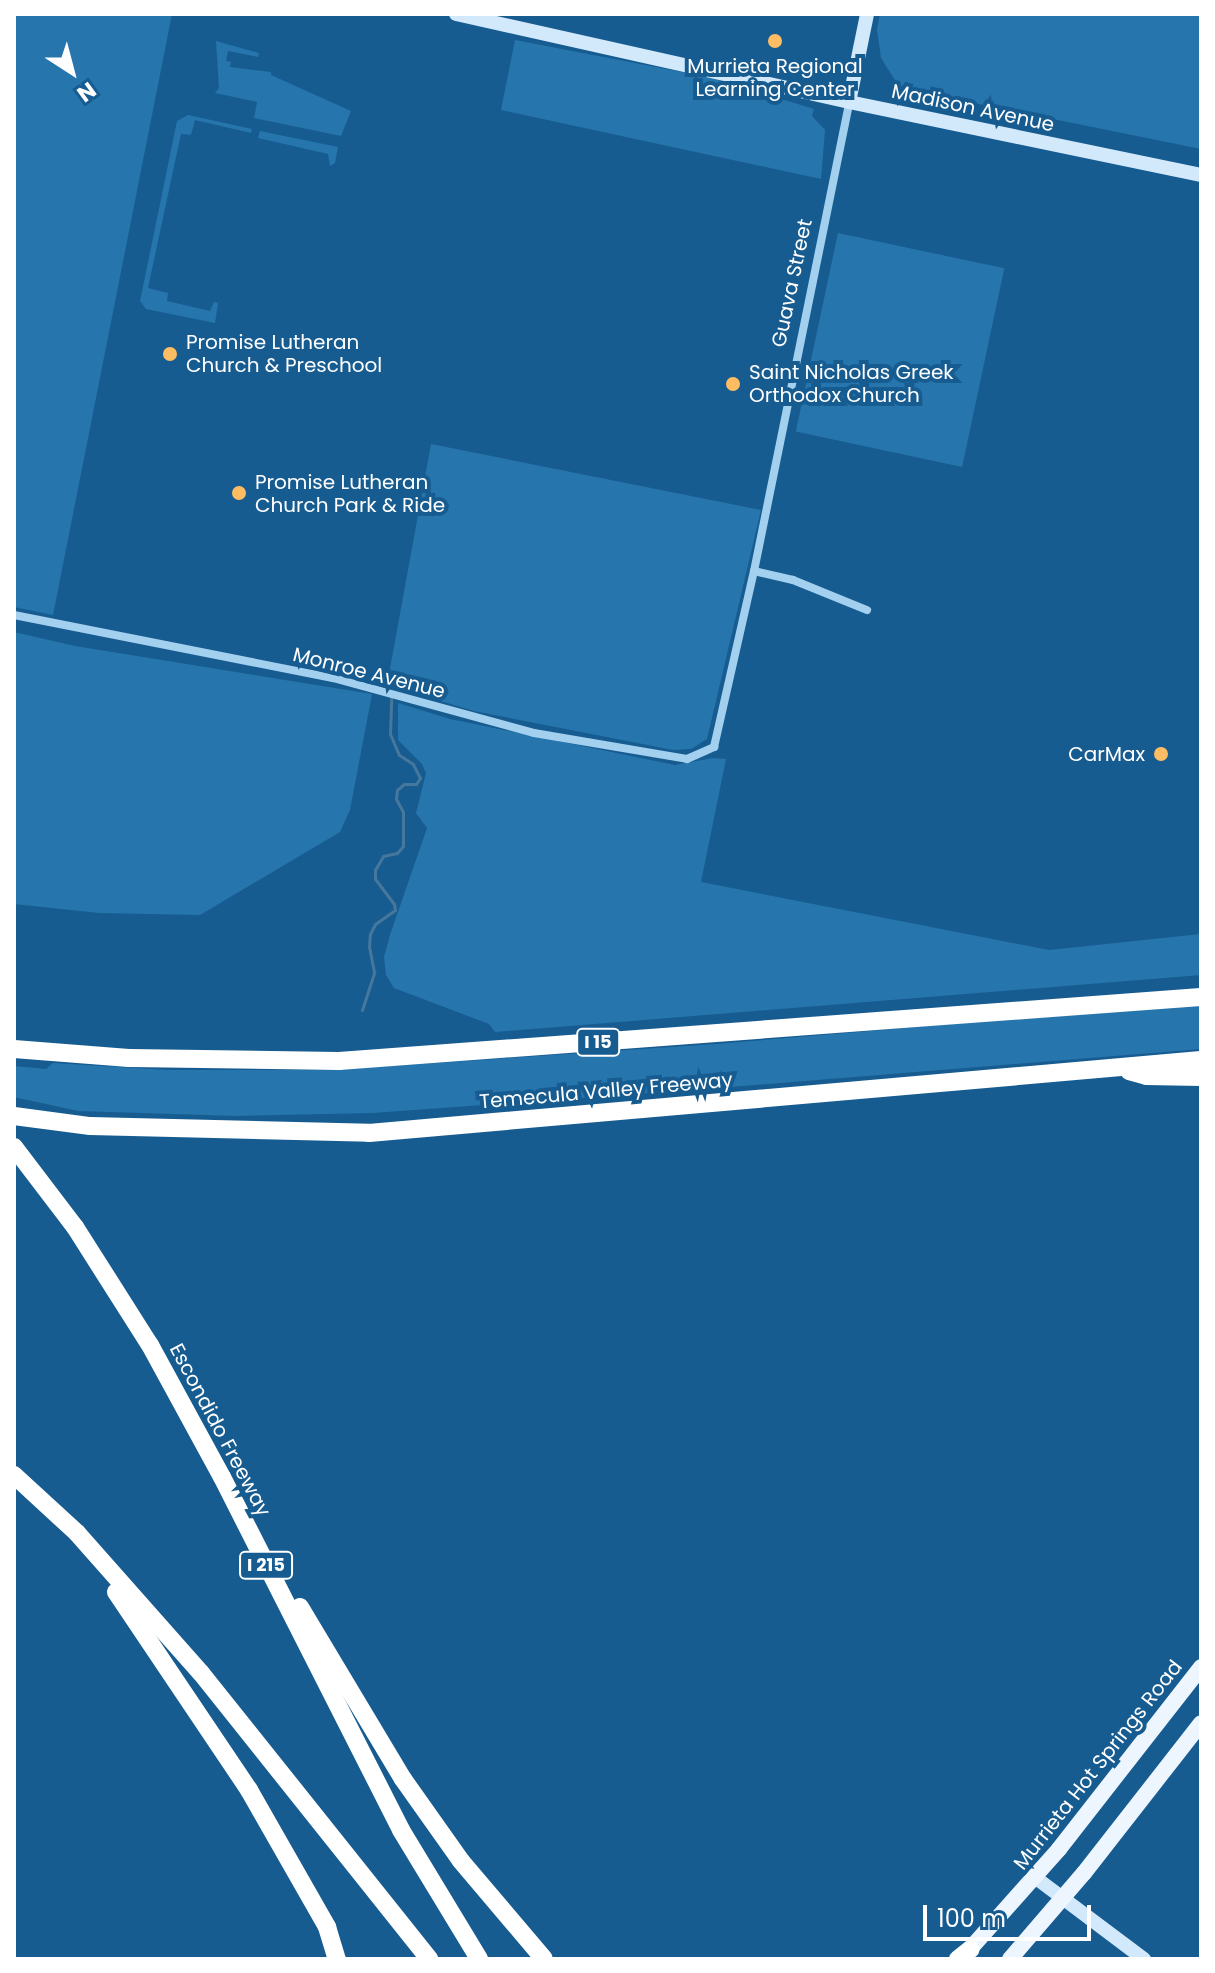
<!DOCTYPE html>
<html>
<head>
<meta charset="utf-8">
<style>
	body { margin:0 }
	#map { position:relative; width:1215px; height:1973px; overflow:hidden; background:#175c90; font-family:Poppins,sans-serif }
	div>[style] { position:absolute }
	.green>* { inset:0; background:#2675ad; transform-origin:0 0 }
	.stream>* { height:3px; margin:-1.5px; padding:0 1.5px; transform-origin:1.5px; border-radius:1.5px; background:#46779c }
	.street>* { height:8px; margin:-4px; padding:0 4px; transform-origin:4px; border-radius:4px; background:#a4d0f0 }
	.secondary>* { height:14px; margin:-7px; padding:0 7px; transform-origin:7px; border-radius:7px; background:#d2e9fb }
	.primary>* { height:16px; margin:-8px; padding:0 8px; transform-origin:8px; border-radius:8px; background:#edf6ff }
	.highway>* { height:18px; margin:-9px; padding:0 9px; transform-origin:9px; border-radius:9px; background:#fff }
	.dots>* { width:22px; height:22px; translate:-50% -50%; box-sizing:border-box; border:4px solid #175c90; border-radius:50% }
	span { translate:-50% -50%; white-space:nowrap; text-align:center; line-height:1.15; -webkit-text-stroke:8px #175c90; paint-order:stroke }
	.shield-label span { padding:2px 6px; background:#175c90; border:2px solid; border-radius:6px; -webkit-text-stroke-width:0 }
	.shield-label { font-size:18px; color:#fff; font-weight:700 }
	.poi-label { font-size:20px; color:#fff }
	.left { translate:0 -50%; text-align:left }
	.right { translate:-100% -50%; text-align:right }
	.street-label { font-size:20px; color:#fff }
	.frame { position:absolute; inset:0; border:16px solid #fff; pointer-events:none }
	.north { position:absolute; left:32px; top:32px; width:80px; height:80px; -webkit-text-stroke:6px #175c90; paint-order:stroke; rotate:144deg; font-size:22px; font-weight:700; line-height:32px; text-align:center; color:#fff }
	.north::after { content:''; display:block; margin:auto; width:28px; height:36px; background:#fff; clip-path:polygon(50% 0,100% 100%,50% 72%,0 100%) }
	.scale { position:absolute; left:923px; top:1905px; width:168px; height:36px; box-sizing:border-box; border:4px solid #fff; border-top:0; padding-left:10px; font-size:24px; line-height:28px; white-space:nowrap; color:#fff; -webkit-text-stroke:6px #175c90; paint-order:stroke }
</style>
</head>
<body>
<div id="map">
	<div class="green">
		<i style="clip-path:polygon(14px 14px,172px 14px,53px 615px,14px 607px)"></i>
		<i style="clip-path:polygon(880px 14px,1201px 14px,1201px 149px,900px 88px,881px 58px,877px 29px)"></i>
		<i style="clip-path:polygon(515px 40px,713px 78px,814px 109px,812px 116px,825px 130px,821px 179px,501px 110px)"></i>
		<i style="clip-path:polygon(216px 41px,259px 53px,258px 57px,228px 51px,226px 61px,231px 62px,230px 67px,271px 72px,271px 75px,351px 111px,341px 136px,254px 118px,257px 102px,215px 93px,219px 88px)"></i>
		<i style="clip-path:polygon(188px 115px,252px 129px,251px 133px,195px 120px,191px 135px,181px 134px,148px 288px,168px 293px,167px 301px,210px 311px,214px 302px,218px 303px,215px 323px,146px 309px,140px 301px,177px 121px)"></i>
		<i style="clip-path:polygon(260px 131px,338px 147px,335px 163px,330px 166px,328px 154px,258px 138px)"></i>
		<i style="left:838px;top:233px;width:170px;height:203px;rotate:12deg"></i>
		<i style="clip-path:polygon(431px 444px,761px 510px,707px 739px,691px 749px,673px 750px,474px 711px,387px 685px)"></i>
		<i style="clip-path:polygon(14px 632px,75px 646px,372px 694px,350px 810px,340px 832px,200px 915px,99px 913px,14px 904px)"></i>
		<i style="clip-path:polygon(398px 703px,450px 719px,675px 765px,713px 758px,726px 759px,701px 882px,1049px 950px,1201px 934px,1201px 975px,495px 1032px,489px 1024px,394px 988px,386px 975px,384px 957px,390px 935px,427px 828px,416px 813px,426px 773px,422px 764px,398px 740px)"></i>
		<i style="clip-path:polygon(1201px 1003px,1201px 1049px,718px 1088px,373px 1113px,236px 1116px,78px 1111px,14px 1097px,14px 1066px,46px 1069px,53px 1063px,168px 1070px,330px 1070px,716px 1044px)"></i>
	</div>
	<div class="stream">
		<i style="left:362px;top:1010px;width:40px;rotate:-72deg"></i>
		<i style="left:374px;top:972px;width:25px;rotate:-101deg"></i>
		<i style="left:369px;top:947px;width:13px;rotate:-86deg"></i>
		<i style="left:370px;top:934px;width:11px;rotate:-63deg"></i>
		<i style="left:375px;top:924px;width:24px;rotate:-35deg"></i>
		<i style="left:395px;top:910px;width:6px;rotate:-99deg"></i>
		<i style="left:394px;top:904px;width:31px;rotate:-127deg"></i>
		<i style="left:375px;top:879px;width:9px;rotate:-90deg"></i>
		<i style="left:375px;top:870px;width:16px;rotate:-60deg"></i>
		<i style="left:383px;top:856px;width:14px;rotate:-12deg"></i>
		<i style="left:397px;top:853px;width:9px;rotate:-49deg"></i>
		<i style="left:403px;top:846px;width:34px;rotate:-90deg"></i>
		<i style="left:403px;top:812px;width:15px;rotate:-118deg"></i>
		<i style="left:396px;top:799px;width:9px;rotate:-84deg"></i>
		<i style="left:397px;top:790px;width:9px;rotate:-41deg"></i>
		<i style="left:404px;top:784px;width:12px"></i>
		<i style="left:416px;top:784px;width:7px;rotate:-56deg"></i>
		<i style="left:420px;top:778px;width:16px;rotate:-117deg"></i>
		<i style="left:413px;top:764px;width:17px;rotate:-147deg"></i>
		<i style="left:399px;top:755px;width:23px;rotate:-113deg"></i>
		<i style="left:390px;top:734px;width:36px;rotate:-88deg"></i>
	</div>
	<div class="street">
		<i style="left:754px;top:571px;width:40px;rotate:13deg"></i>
		<i style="left:793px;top:580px;width:80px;rotate:22.1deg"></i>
		<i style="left:14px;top:615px;width:325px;rotate:11.2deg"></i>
		<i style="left:333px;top:678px;width:208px;rotate:15.3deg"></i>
		<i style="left:534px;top:733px;width:155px;rotate:9.6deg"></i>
		<i style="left:687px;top:759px;width:30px;rotate:-24deg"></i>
		<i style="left:714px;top:747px;width:180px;rotate:-77.2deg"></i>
		<i style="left:754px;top:571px;width:479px;rotate:-78.5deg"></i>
	</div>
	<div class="secondary">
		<i style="left:456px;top:14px;width:403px;rotate:12.6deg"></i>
		<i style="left:849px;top:102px;width:359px;rotate:11.7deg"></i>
		<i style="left:849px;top:102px;width:90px;rotate:-78.4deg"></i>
		<i style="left:1036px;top:1878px;width:135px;rotate:36.9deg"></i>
	</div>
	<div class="primary">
		<i style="left:962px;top:1958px;width:146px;rotate:-48.3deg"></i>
		<i style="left:1059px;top:1849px;width:231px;rotate:-52deg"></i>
		<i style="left:1010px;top:1959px;width:113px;rotate:-49.3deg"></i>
		<i style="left:1084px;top:1873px;width:190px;rotate:-52deg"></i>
	</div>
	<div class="highway">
		<i style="left:14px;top:1049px;width:115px;rotate:4.5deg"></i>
		<i style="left:129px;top:1058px;width:210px;rotate:0.8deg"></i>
		<i style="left:339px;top:1061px;width:864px;rotate:-4.25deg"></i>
		<i style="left:1129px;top:1071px;width:18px;rotate:16deg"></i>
		<i style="left:1146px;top:1076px;width:55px;rotate:1deg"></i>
		<i style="left:14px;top:1116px;width:77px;rotate:7.5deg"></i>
		<i style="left:90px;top:1126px;width:279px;rotate:1.4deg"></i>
		<i style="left:369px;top:1133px;width:835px;rotate:-5.01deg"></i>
		<i style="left:14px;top:1147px;width:101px;rotate:52.7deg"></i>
		<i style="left:75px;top:1227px;width:140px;rotate:57.6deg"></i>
		<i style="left:150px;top:1345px;width:150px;rotate:61.4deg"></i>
		<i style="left:222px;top:1477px;width:396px;rotate:63.1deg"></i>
		<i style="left:401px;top:1830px;width:151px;rotate:58.8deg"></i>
		<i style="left:14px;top:1475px;width:86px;rotate:42.6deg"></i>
		<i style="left:77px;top:1533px;width:187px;rotate:48.5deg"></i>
		<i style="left:201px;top:1673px;width:366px;rotate:51.4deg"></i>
		<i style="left:116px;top:1592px;width:239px;rotate:56.1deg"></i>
		<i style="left:249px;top:1790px;width:158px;rotate:60.3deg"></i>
		<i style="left:327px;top:1927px;width:34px;rotate:73deg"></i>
		<i style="left:300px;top:1607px;width:200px;rotate:59.1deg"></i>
		<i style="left:403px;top:1779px;width:100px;rotate:54.7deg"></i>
		<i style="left:461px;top:1861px;width:128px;rotate:49.7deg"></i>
		<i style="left:958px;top:1959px;width:16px;rotate:-38deg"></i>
	</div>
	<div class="dots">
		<i style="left:775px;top:41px;background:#ffbd63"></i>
		<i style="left:170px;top:354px;background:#ffbd63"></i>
		<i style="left:733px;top:384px;background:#ffbd63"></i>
		<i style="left:239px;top:493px;background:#ffbd63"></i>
		<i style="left:1161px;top:754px;background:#ffbd63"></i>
	</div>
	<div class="shield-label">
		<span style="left:598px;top:1042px">I 15</span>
		<span style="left:266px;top:1565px">I 215</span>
	</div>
	<div class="poi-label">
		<span style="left:775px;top:78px">Murrieta Regional<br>Learning Center</span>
		<span class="left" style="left:186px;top:354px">Promise Lutheran<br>Church &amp; Preschool</span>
		<span class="left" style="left:749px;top:384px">Saint Nicholas Greek<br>Orthodox Church</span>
		<span class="left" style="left:255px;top:494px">Promise Lutheran<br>Church Park &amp; Ride</span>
		<span class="right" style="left:1145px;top:754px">CarMax</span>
	</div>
	<div class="street-label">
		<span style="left:973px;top:108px;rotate:12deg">Madison Avenue</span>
		<span style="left:792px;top:283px;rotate:-78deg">Guava Street</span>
		<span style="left:369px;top:673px;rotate:14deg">Monroe Avenue</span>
		<span style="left:606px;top:1091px;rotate:-5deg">Temecula Valley Freeway</span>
		<span style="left:220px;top:1430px;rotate:62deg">Escondido Freeway</span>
		<span style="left:1098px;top:1765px;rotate:-52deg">Murrieta Hot Springs Road</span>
	</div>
	<div class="frame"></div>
	<div class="north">N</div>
	<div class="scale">100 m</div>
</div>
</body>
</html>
